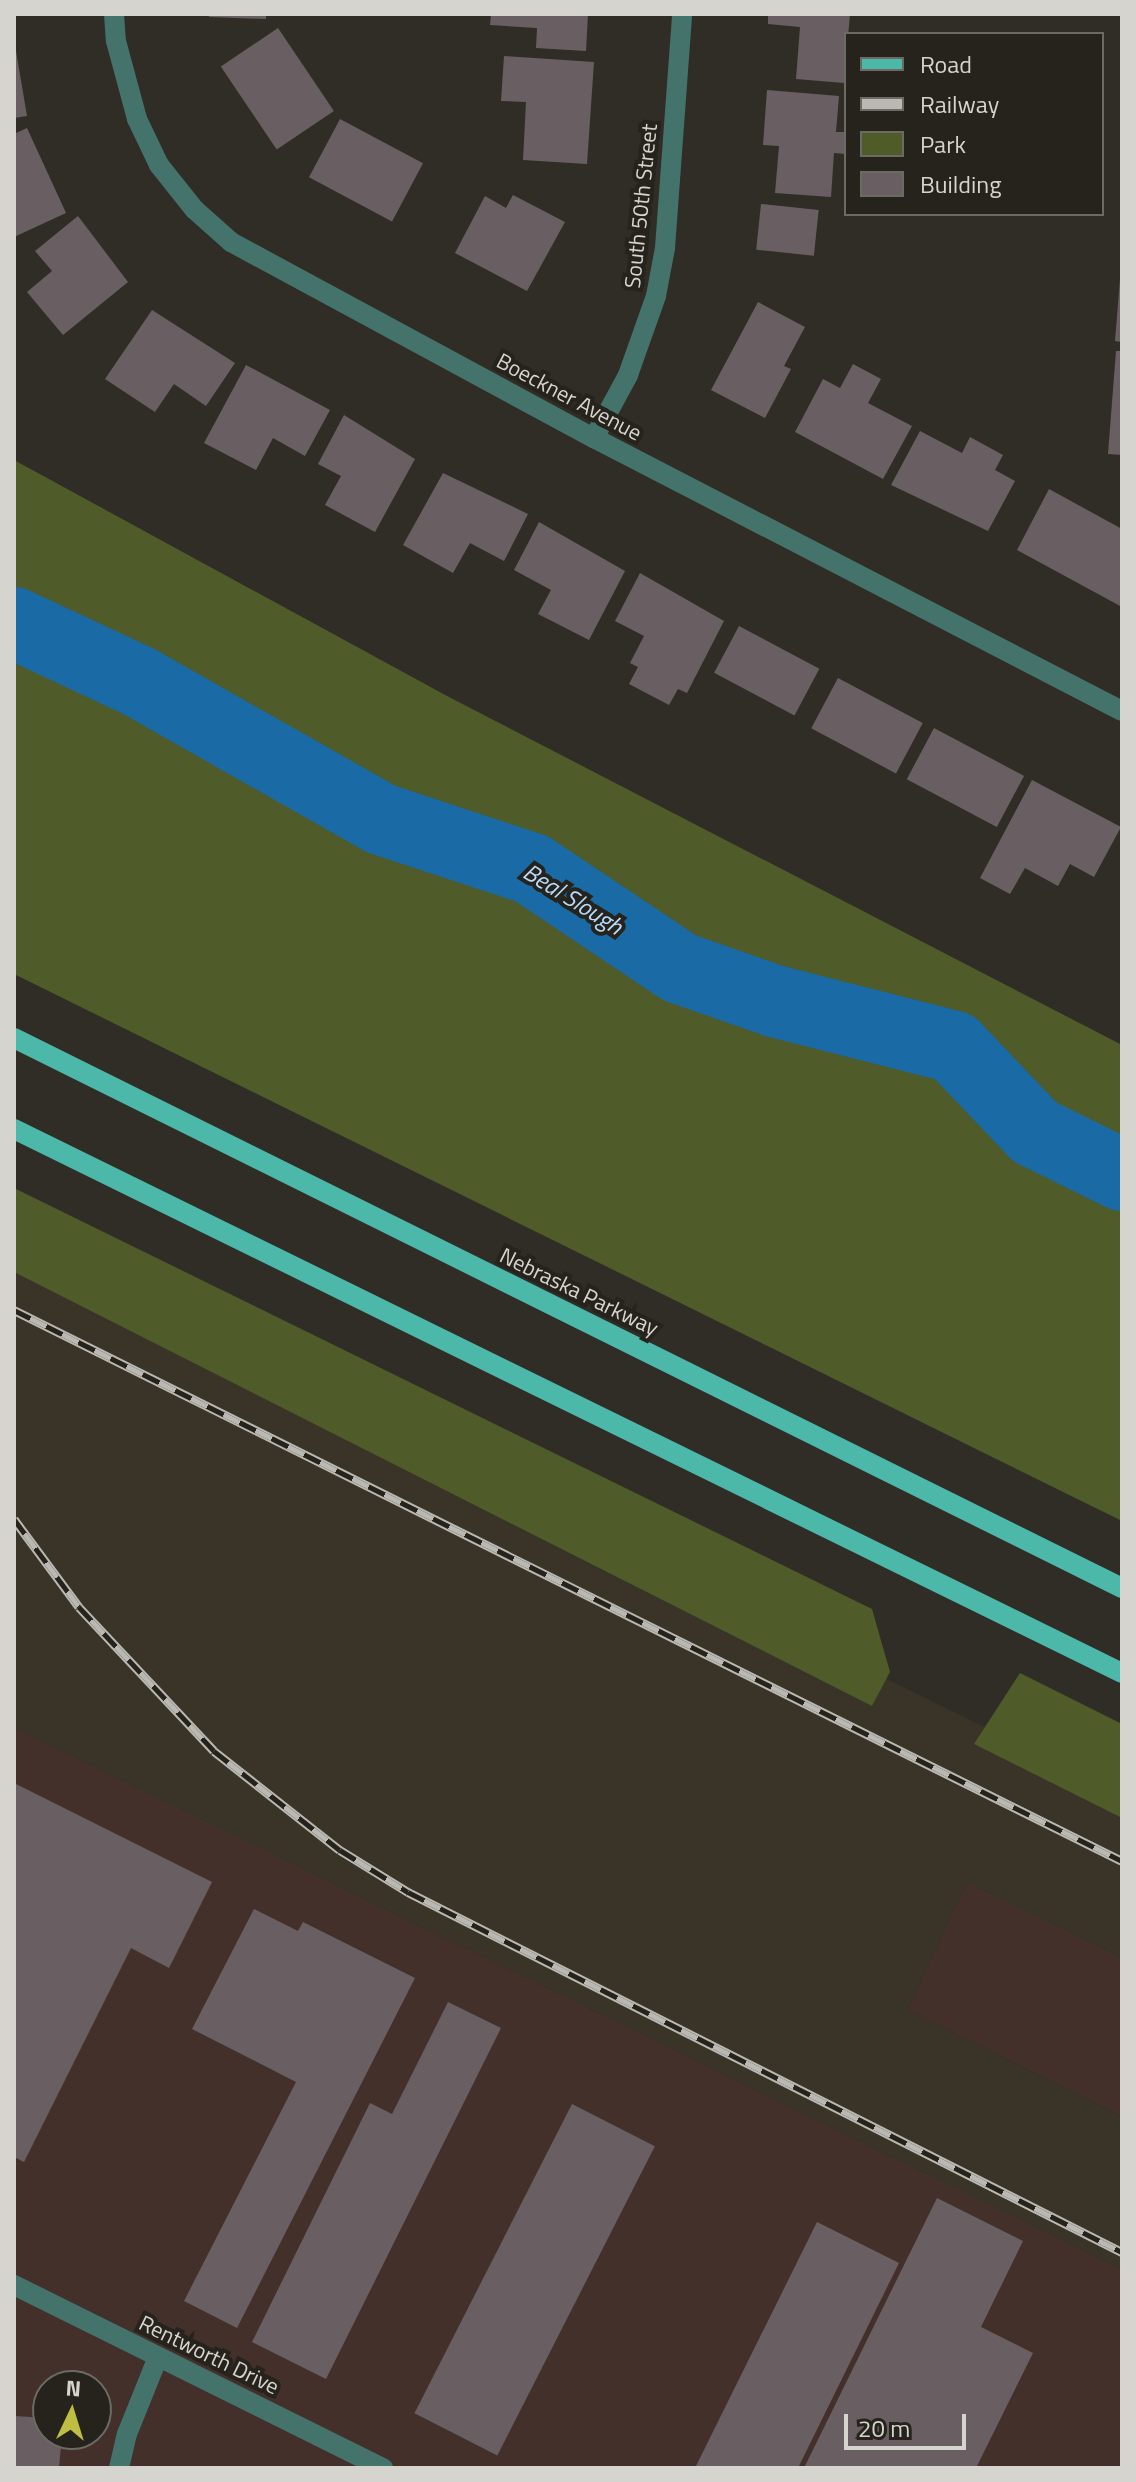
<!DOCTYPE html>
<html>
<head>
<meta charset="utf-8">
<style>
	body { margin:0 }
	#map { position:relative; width:1136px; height:2482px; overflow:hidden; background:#302d26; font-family:"Titillium Web",sans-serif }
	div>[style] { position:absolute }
	.industrial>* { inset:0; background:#43302b }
	.built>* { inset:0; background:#393427 }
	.green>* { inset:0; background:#4f5b29 }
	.river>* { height:72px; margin:-36px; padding:0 36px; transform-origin:36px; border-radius:36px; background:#196aa5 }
	.building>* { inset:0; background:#695f63; transform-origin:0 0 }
	.minor>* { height:20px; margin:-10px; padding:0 10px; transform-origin:10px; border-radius:10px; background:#44736b }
	.major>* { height:20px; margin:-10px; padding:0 10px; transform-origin:10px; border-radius:10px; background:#4cb8a9 }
	.rail>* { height:9px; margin-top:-4.5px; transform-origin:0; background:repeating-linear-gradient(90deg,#26231d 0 18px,#bab8b2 0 36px); box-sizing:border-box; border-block:2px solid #bab8b2 }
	span { translate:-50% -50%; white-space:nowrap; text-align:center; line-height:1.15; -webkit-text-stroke:8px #26231d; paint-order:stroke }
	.street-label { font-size:22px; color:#d6d4cf }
	.water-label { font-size:24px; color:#b7dbfc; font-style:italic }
	.frame { position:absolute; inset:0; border:16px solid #d6d4cf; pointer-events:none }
	.legend { position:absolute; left:844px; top:32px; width:260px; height:184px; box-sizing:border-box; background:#26231d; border:2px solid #6c6a64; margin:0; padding:10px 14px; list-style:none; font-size:24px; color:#d6d4cf }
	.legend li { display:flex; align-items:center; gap:16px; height:40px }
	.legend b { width:40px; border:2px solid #6c6a64 }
	.north { position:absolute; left:32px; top:2370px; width:80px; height:80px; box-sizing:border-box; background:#26231d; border:2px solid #6c6a64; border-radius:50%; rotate:4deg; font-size:22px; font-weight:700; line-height:32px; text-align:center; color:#d6d4cf }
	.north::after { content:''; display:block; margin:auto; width:28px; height:36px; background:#bebf42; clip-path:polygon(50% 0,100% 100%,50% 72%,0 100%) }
	.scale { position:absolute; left:844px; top:2414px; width:122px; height:36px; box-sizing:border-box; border:4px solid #d6d4cf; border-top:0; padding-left:10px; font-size:24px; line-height:28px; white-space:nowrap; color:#d6d4cf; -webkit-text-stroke:6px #26231d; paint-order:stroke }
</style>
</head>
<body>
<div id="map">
	<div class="industrial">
		<i style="clip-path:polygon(evenodd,14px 1727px,1122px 2269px,1122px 2468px,14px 2468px,14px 1727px,48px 2386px,96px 2386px,96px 2434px,48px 2434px,48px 2386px)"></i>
		<i style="clip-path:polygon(967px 1882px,1122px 1957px,1122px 2117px,907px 2010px)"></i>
	</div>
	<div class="built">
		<i style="clip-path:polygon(14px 1249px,1122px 1795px,1122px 1957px,967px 1882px,907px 2010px,1122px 2117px,1122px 2269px,14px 1727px)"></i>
	</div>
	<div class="green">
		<i style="clip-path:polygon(14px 460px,447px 696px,1122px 1045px,1122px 1521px,14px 974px)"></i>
		<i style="clip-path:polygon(14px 1188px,872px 1609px,890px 1672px,872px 1706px,14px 1272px)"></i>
		<i style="clip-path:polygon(1020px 1673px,1122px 1724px,1122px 1818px,974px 1744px)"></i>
	</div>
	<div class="river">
		<i style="left:14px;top:623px;width:137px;rotate:25.1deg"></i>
		<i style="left:138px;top:681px;width:279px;rotate:29.6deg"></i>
		<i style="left:381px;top:819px;width:159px;rotate:18.3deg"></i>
		<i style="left:532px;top:869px;width:178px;rotate:33.8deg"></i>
		<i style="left:680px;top:968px;width:100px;rotate:19.3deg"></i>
		<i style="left:774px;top:1001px;width:186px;rotate:14.3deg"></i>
		<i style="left:954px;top:1047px;width:117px;rotate:46.4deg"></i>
		<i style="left:1035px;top:1132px;width:97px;rotate:26.3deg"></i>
	</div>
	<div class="building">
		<i style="clip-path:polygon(210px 14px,266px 14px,266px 19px,209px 17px)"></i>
		<i style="clip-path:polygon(491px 14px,588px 14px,586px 51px,536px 48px,537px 28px,490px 25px)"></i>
		<i style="clip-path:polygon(768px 14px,850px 14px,844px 83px,796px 79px,800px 27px,768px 24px)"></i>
		<i style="left:278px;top:28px;width:100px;height:69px;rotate:56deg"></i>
		<i style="clip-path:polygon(16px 51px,27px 116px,14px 118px,14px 52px)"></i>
		<i style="clip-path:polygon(504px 56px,594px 62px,587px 164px,523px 160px,526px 102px,501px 101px)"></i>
		<i style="clip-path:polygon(767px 90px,839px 96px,836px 132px,846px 132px,846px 154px,834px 153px,831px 197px,775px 193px,779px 146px,763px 145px)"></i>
		<i style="left:340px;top:119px;width:94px;height:66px;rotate:28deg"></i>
		<i style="clip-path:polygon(27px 128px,66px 213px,14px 237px,14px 134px)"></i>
		<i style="clip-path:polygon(513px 195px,565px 222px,527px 291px,455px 253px,485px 196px,506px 208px)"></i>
		<i style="left:761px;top:204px;width:58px;height:46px;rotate:6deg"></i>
		<i style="clip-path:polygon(78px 216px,128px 282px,63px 335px,27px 292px,52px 271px,35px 251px)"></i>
		<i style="clip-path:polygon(1120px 279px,1122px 279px,1122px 342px,1115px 341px)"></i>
		<i style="clip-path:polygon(758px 302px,805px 327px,784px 366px,791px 369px,765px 418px,711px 390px)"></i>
		<i style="clip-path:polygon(152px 310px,235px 363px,206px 406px,174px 384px,155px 412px,105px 379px)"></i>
		<i style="clip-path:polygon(1116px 351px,1122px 351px,1122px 455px,1108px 454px)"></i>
		<i style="clip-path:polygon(853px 364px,881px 379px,868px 403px,912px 426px,883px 479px,795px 432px,823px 379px,840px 388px)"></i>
		<i style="clip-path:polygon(246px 365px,330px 410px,305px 456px,273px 438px,256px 470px,204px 443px)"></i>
		<i style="clip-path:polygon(344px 415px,415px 459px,375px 532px,325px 505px,341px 476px,318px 464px)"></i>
		<i style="clip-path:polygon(920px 431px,962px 453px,970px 437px,1003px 455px,995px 470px,1015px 481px,988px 531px,891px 485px)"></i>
		<i style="clip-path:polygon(443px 473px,528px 514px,504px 561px,470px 543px,453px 573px,403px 545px)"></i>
		<i style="clip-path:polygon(1049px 489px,1122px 529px,1122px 607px,1017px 550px)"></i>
		<i style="clip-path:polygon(539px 522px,625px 571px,589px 640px,538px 614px,551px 590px,514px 570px)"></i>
		<i style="clip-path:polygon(640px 573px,724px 621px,687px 693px,678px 689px,669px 705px,629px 684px,638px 667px,630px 663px,644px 636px,615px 621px)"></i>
		<i style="left:739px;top:626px;width:91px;height:53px;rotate:28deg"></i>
		<i style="left:838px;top:678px;width:96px;height:57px;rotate:28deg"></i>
		<i style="left:934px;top:728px;width:102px;height:58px;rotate:28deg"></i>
		<i style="clip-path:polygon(1032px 780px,1121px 827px,1094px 877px,1070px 864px,1058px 886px,1025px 868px,1010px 894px,980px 878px)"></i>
		<i style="clip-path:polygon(14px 1783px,212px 1882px,169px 1968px,131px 1948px,24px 2162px,14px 2157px)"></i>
		<i style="clip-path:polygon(254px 1909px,298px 1931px,303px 1922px,415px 1978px,237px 2328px,184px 2301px,296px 2082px,192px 2029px)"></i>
		<i style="clip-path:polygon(448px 2002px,501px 2028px,326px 2379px,252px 2342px,370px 2103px,392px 2114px)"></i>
		<i style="left:572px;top:2104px;width:93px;height:347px;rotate:27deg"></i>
		<i style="clip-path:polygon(937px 2198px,1023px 2241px,981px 2327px,1033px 2353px,976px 2468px,804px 2468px)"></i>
		<i style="clip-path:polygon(817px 2222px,899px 2263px,798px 2468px,695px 2468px)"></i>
		<i style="clip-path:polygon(14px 2416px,48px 2418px,48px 2434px,62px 2434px,59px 2468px,14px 2468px)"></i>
	</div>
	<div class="minor">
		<i style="left:114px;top:14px;width:27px;rotate:86deg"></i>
		<i style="left:116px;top:41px;width:81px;rotate:74.9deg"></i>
		<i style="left:137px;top:119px;width:51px;rotate:64.4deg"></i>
		<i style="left:159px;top:165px;width:56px;rotate:51.5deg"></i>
		<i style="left:194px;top:209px;width:50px;rotate:41.7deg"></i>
		<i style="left:231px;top:242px;width:413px;rotate:28.4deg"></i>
		<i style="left:594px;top:438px;width:594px;rotate:27.34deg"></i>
		<i style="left:594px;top:438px;width:72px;rotate:-61.6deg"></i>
		<i style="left:628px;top:375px;width:84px;rotate:-70.5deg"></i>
		<i style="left:656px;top:296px;width:49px;rotate:-79.4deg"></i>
		<i style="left:665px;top:248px;width:235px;rotate:-85.8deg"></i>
		<i style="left:14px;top:2285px;width:412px;rotate:26.4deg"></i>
		<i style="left:119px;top:2468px;width:35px;rotate:-77deg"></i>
		<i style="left:127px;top:2434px;width:83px;rotate:-68.1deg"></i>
	</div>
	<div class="major">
		<i style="left:14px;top:1038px;width:1237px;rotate:26.4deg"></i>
		<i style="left:14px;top:1129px;width:1234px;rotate:26.15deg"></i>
	</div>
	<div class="rail">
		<i style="left:14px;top:1310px;width:1237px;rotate:26.44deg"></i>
		<i style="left:14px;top:1519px;width:109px;rotate:53.5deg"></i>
		<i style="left:79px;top:1607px;width:197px;rotate:46.8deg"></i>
		<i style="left:214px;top:1751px;width:160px;rotate:38.2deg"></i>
		<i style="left:340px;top:1850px;width:80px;rotate:31.7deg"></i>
		<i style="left:408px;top:1892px;width:800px;rotate:26.76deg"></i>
	</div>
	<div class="street-label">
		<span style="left:641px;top:206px;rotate:-84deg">South 50th Street</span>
		<span style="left:569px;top:397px;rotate:28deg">Boeckner Avenue</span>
		<span style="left:579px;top:1292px;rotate:26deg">Nebraska Parkway</span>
		<span style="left:209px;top:2355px;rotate:26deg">Rentworth Drive</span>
	</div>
	<div class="water-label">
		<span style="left:573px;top:899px;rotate:32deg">Beal Slough</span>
	</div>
	<div class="frame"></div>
	<ul class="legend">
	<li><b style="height:10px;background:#4cb8a9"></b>Road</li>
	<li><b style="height:10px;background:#bab8b2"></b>Railway</li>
	<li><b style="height:22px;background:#4f5b29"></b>Park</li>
	<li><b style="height:22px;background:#695f63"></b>Building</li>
	</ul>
	<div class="north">N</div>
	<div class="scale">20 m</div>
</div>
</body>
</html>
